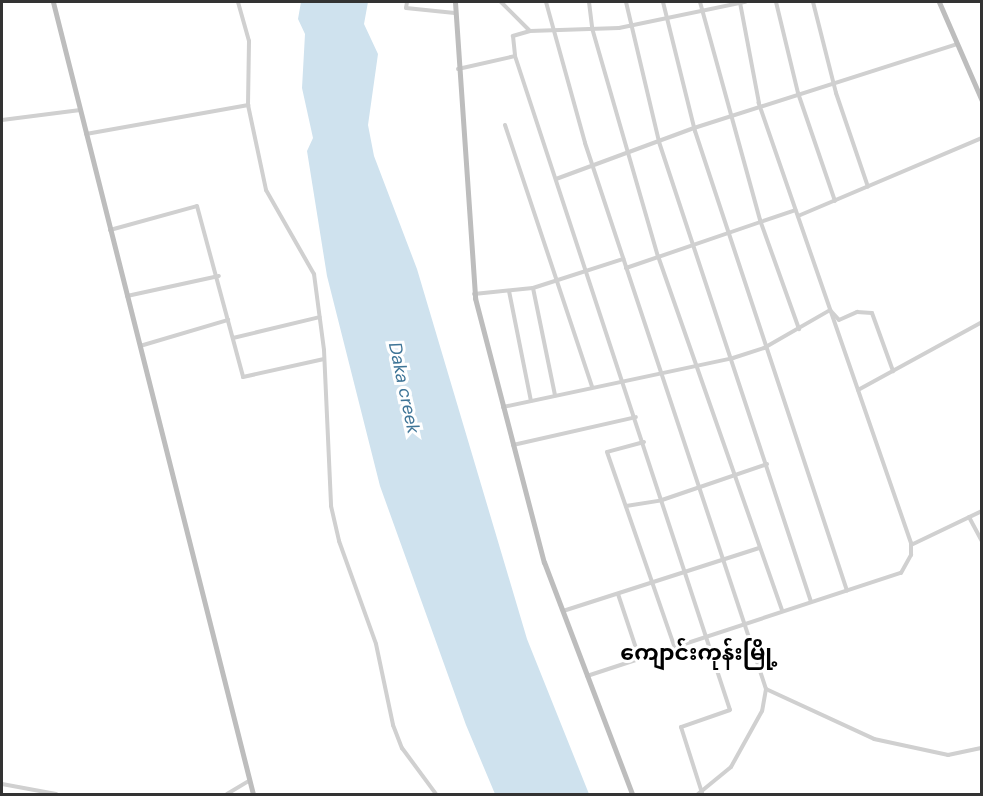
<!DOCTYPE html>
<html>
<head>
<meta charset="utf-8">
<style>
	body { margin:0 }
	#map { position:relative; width:983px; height:796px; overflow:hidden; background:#fff; font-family:"DM Sans","Noto Sans Myanmar",sans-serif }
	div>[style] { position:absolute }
	.water>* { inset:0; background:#cfe2ee }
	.street>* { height:4px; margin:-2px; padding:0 2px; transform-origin:2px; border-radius:2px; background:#d0d0d0 }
	.secondary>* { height:5px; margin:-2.5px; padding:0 2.5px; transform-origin:2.5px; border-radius:2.5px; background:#bdbdbd }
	span { translate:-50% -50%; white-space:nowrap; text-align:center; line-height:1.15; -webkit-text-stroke:6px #fff; paint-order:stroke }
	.water-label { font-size:18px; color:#3f7597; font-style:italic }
	.district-label { font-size:22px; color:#000; font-weight:700 }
	.frame { position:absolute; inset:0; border:3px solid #333; pointer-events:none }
</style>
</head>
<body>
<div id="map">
	<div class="water">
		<i style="clip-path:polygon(301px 2px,368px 2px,364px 24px,378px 54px,368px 125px,374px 156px,417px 269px,527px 639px,589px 794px,495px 794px,466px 725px,380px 486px,327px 276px,307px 151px,313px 138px,302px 88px,305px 34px,298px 19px)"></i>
	</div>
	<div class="street">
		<i style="left:407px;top:2px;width:6px;rotate:99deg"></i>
		<i style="left:406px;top:8px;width:49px;rotate:5.8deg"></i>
		<i style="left:501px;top:2px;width:41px;rotate:45deg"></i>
		<i style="left:530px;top:31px;width:89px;rotate:-1.9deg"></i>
		<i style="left:619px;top:28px;width:129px;rotate:-11.7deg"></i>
		<i style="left:546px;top:2px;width:146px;rotate:74.5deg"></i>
		<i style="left:585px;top:143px;width:575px;rotate:71.66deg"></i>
		<i style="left:766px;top:689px;width:22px;rotate:100deg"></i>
		<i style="left:762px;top:711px;width:64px;rotate:119deg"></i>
		<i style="left:731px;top:767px;width:43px;rotate:140.7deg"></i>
		<i style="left:589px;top:2px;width:26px;rotate:83deg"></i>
		<i style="left:592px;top:28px;width:237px;rotate:73.9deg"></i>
		<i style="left:658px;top:256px;width:376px;rotate:70.7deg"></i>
		<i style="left:626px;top:2px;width:144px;rotate:76.7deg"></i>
		<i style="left:659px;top:142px;width:484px;rotate:71.7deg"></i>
		<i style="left:663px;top:2px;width:133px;rotate:76.1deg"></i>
		<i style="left:695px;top:131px;width:484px;rotate:71.7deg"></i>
		<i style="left:700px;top:2px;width:226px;rotate:74.6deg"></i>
		<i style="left:760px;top:220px;width:116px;rotate:70.3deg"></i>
		<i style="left:776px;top:2px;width:94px;rotate:76.4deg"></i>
		<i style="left:798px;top:93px;width:114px;rotate:71.1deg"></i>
		<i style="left:813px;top:2px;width:94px;rotate:75.8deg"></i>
		<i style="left:836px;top:93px;width:99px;rotate:71.2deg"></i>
		<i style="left:530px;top:31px;width:18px;rotate:164deg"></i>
		<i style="left:513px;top:36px;width:20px;rotate:84deg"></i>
		<i style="left:515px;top:56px;width:688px;rotate:71.8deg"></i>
		<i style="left:730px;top:710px;width:52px;rotate:160.9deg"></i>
		<i style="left:681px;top:727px;width:69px;rotate:72.3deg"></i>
		<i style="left:458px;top:69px;width:58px;rotate:-12.8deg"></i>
		<i style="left:248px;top:105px;width:87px;rotate:78deg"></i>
		<i style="left:266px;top:190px;width:97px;rotate:60.3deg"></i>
		<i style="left:314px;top:274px;width:77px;rotate:82.5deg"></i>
		<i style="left:324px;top:350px;width:156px;rotate:87.4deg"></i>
		<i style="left:331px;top:506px;width:36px;rotate:77deg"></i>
		<i style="left:339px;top:541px;width:109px;rotate:70.2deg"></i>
		<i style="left:376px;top:644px;width:83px;rotate:78.1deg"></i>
		<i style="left:393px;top:725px;width:25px;rotate:69deg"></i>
		<i style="left:402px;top:748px;width:57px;rotate:53.5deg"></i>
		<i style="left:2px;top:120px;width:79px;rotate:-7.3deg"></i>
		<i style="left:505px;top:125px;width:276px;rotate:71.6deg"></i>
		<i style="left:86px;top:134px;width:165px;rotate:-10.1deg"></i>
		<i style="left:248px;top:105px;width:64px;rotate:-89.1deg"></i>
		<i style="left:249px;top:41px;width:41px;rotate:-105.8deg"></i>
		<i style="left:556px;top:179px;width:147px;rotate:-20.3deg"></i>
		<i style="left:694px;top:128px;width:276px;rotate:-17.7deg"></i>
		<i style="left:798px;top:216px;width:200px;rotate:-23deg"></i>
		<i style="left:110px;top:230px;width:90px;rotate:-15.4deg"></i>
		<i style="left:197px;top:206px;width:177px;rotate:74.9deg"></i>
		<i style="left:243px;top:377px;width:83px;rotate:-12.5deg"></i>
		<i style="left:626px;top:268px;width:179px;rotate:-18.9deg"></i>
		<i style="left:533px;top:288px;width:109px;rotate:78.4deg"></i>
		<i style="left:509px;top:291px;width:112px;rotate:78.7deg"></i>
		<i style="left:474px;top:294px;width:59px;rotate:-5.8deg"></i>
		<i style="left:533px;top:288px;width:95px;rotate:-17.9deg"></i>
		<i style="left:127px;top:296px;width:94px;rotate:-12.3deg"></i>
		<i style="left:233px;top:338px;width:89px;rotate:-13.6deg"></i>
		<i style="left:140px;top:346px;width:92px;rotate:-16.5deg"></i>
		<i style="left:858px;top:390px;width:141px;rotate:-28.7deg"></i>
		<i style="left:503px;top:407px;width:235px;rotate:-12deg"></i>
		<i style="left:733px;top:358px;width:33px;rotate:-18deg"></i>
		<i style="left:764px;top:348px;width:76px;rotate:-29.9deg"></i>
		<i style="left:830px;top:310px;width:13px;rotate:48deg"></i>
		<i style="left:839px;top:320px;width:20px;rotate:-24deg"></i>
		<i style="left:857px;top:312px;width:15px;rotate:4deg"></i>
		<i style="left:872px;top:313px;width:62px;rotate:70.1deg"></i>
		<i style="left:644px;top:442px;width:38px;rotate:165deg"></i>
		<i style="left:607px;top:452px;width:205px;rotate:70.9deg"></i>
		<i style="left:513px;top:445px;width:126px;rotate:-12.8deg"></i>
		<i style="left:626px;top:506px;width:36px;rotate:-9deg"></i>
		<i style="left:662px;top:500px;width:111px;rotate:-18.9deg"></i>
		<i style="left:969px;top:517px;width:27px;rotate:62deg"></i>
		<i style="left:911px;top:545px;width:79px;rotate:-25.6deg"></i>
		<i style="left:618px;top:594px;width:66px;rotate:71.6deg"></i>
		<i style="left:563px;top:611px;width:206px;rotate:-17.8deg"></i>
		<i style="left:587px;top:676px;width:330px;rotate:-18.2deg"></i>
		<i style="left:901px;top:573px;width:21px;rotate:-61deg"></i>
		<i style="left:911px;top:555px;width:12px;rotate:-90deg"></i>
		<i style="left:911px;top:543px;width:466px;rotate:-109.1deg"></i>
		<i style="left:759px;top:103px;width:103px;rotate:-100.7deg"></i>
		<i style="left:766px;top:689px;width:119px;rotate:24.8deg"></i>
		<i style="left:874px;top:739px;width:76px;rotate:12.2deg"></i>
		<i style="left:948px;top:755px;width:35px;rotate:-12deg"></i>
		<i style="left:2px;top:784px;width:55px;rotate:10.5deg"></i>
		<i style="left:227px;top:794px;width:26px;rotate:-31deg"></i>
	</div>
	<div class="secondary">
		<i style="left:53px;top:2px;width:817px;rotate:75.83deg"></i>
		<i style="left:455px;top:2px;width:297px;rotate:86.1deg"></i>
		<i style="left:475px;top:298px;width:273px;rotate:75.4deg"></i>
		<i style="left:544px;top:562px;width:248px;rotate:69.2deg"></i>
		<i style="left:939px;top:2px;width:108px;rotate:66.5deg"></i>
	</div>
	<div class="water-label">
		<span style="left:404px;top:388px;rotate:78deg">Daka creek</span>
	</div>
	<div class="district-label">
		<span style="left:699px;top:653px">ကျောင်းကုန်းမြို့</span>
	</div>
	<div class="frame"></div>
</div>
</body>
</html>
